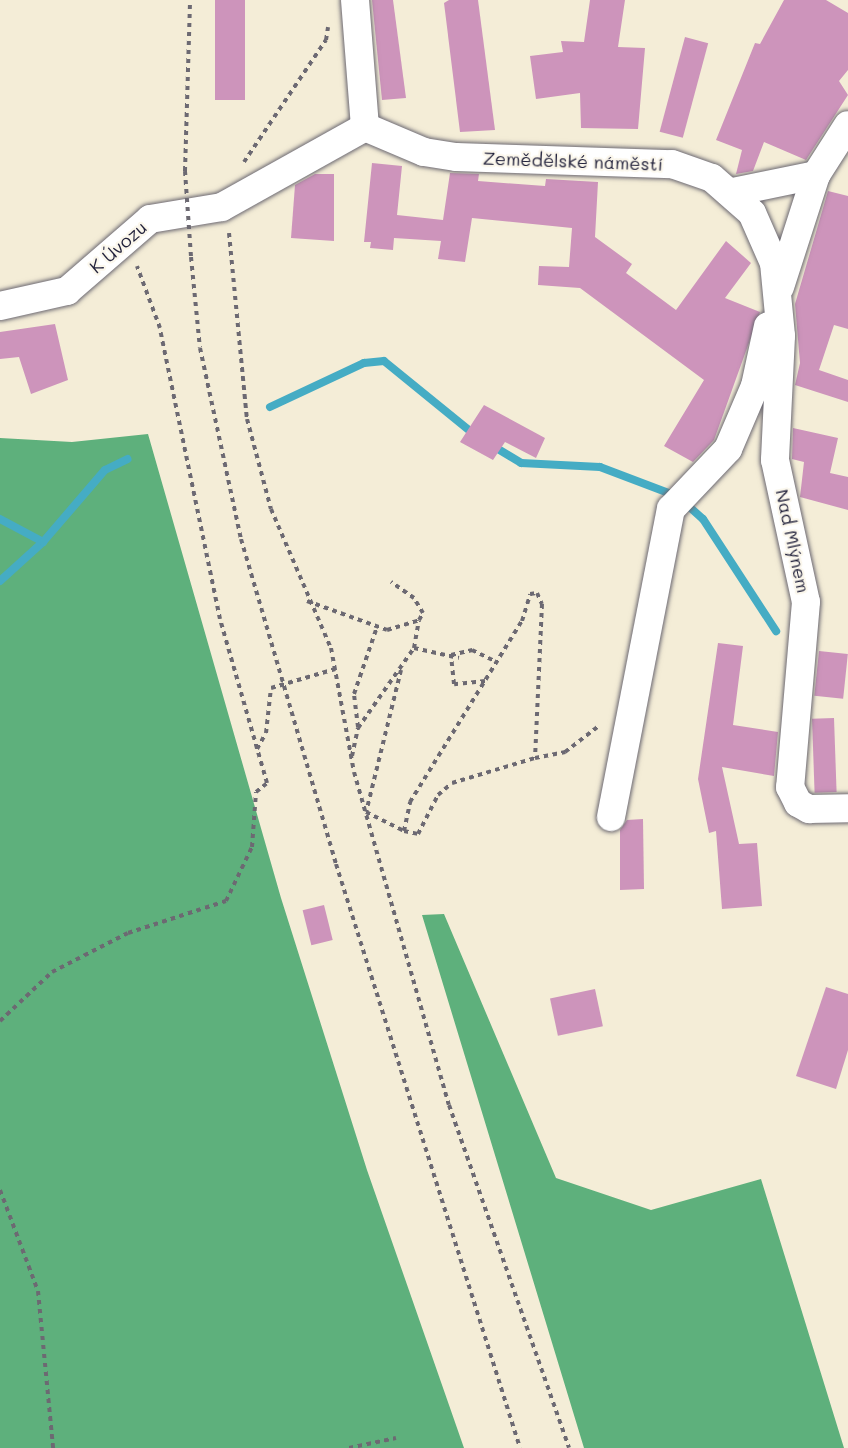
<!DOCTYPE html>
<html>
<head>
<meta charset="utf-8">
<style>
	body { margin:0 }
	#map { position:relative; width:848px; height:1448px; overflow:hidden; background:#f4edd7; font-family:Mali,sans-serif }
	div>[style] { position:absolute }
	.forest>* { inset:0; background:#5eb07c }
	.stream>* { height:8px; margin:-4px; padding:0 4px; transform-origin:4px; border-radius:4px; background:#45acc4 }
	.building>* { inset:0; background:#cd94bb; transform-origin:0 0 }
	.path>* { height:4px; margin-top:-2px; transform-origin:0; background:repeating-linear-gradient(90deg,#6c6972 0 4.5px,transparent 0 9px) }
	.roads { filter:drop-shadow(0 0 2px #6c6972) drop-shadow(0 0 2px #6c6972) }
	.minor>* { height:28px; margin:-14px; padding:0 14px; transform-origin:14px; border-radius:14px; background:#fff }
	.path-bridge>* { height:4px; margin-top:-2px; transform-origin:0; background:repeating-linear-gradient(90deg,#6c6972 0 4.5px,transparent 0 9px) }
	span { translate:-50% -50%; white-space:nowrap; text-align:center; line-height:1.15; -webkit-text-stroke:4.5px #fbf7ec; paint-order:stroke }
	.street-label { font-size:18px; color:#22223b }
</style>
</head>
<body>
<div id="map">
	<div class="forest">
		<i style="clip-path:polygon(148px 434px,281px 898px,367px 1170px,464px 1448px,0 1448px,0 438px,72px 442px)"></i>
		<i style="clip-path:polygon(444px 914px,556px 1178px,651px 1210px,761px 1179px,844px 1448px,584px 1448px,422px 915px)"></i>
	</div>
	<div class="stream">
		<i style="left:270px;top:407px;width:104px;rotate:-25.1deg"></i>
		<i style="left:364px;top:363px;width:20px;rotate:-6deg"></i>
		<i style="left:384px;top:361px;width:117px;rotate:39.1deg"></i>
		<i style="left:493px;top:446px;width:33px;rotate:31deg"></i>
		<i style="left:521px;top:463px;width:79px;rotate:2.9deg"></i>
		<i style="left:600px;top:467px;width:79px;rotate:20.7deg"></i>
		<i style="left:684px;top:502px;width:25px;rotate:42deg"></i>
		<i style="left:703px;top:519px;width:134px;rotate:56.9deg"></i>
		<i style="left:0;top:519px;width:49px;rotate:28.1deg"></i>
		<i style="left:0;top:581px;width:58px;rotate:-42.2deg"></i>
		<i style="left:43px;top:542px;width:95px;rotate:-49.3deg"></i>
		<i style="left:105px;top:470px;width:25px;rotate:-26deg"></i>
	</div>
	<div class="building">
		<i style="left:215px;top:0;width:30px;height:100px"></i>
		<i style="clip-path:polygon(372px 0,393px 0,406px 98px,382px 100px)"></i>
		<i style="clip-path:polygon(449px 0,478px 0,495px 130px,460px 132px,444px 3px)"></i>
		<i style="clip-path:polygon(590px 0,625px 0,618px 47px,645px 48px,638px 129px,581px 128px,580px 93px,536px 99px,530px 56px,563px 52px,561px 41px,584px 42px)"></i>
		<i style="clip-path:polygon(784px 0,826px 0,848px 13px,848px 70px,839px 81px,848px 95px,806px 160px,764px 142px,753px 171px,736px 174px,742px 150px,716px 140px,755px 43px,760px 44px)"></i>
		<i style="left:685px;top:37px;width:24px;height:98px;rotate:15deg"></i>
		<i style="clip-path:polygon(372px 163px,402px 166px,397px 215px,443px 220px,450px 173px,479px 174px,478px 181px,545px 186px,546px 179px,598px 182px,595px 237px,632px 264px,626px 273px,676px 310px,726px 241px,751px 263px,725px 298px,760px 312px,714px 440px,693px 462px,664px 446px,704px 380px,580px 288px,538px 285px,539px 266px,569px 267px,572px 228px,472px 218px,465px 262px,438px 259px,441px 241px,394px 238px,393px 250px,370px 248px,371px 242px,364px 242px)"></i>
		<i style="clip-path:polygon(315px 174px,334px 174px,334px 241px,291px 238px,295px 185px)"></i>
		<i style="clip-path:polygon(828px 191px,848px 196px,848px 329px,834px 325px,819px 370px,848px 380px,848px 402px,795px 385px,800px 363px,795px 304px)"></i>
		<i style="clip-path:polygon(55px 324px,68px 380px,31px 394px,19px 357px,0 359px,0 332px)"></i>
		<i style="clip-path:polygon(484px 405px,545px 438px,536px 458px,505px 442px,493px 460px,460px 442px)"></i>
		<i style="clip-path:polygon(793px 428px,838px 438px,830px 473px,848px 477px,848px 510px,800px 497px,804px 462px,792px 459px)"></i>
		<i style="clip-path:polygon(718px 643px,743px 646px,733px 725px,778px 732px,774px 776px,722px 767px,739px 844px,757px 843px,762px 906px,722px 909px,716px 831px,709px 833px,698px 779px)"></i>
		<i style="left:819px;top:651px;width:29px;height:45px;rotate:6deg"></i>
		<i style="left:834px;top:718px;width:74px;height:22px;rotate:88deg"></i>
		<i style="clip-path:polygon(643px 819px,644px 889px,620px 890px,620px 830px,627px 820px)"></i>
		<i style="left:324px;top:905px;width:36px;height:22px;rotate:76deg"></i>
		<i style="clip-path:polygon(826px 987px,848px 994px,848px 1050px,836px 1089px,796px 1076px)"></i>
		<i style="left:595px;top:989px;width:38px;height:46px;rotate:78deg"></i>
	</div>
	<div class="path">
		<i style="left:244px;top:162px;width:147px;rotate:-56.1deg"></i>
		<i style="left:326px;top:40px;width:13px;rotate:-81deg"></i>
		<i style="left:185px;top:171px;width:171px;rotate:-88.3deg"></i>
		<i style="left:229px;top:233px;width:187px;rotate:84.5deg"></i>
		<i style="left:247px;top:419px;width:93px;rotate:75.1deg"></i>
		<i style="left:271px;top:509px;width:151px;rotate:66.7deg"></i>
		<i style="left:331px;top:648px;width:126px;rotate:79.5deg"></i>
		<i style="left:354px;top:772px;width:346px;rotate:74.1deg"></i>
		<i style="left:449px;top:1105px;width:363px;rotate:70.7deg"></i>
		<i style="left:191px;top:257px;width:91px;rotate:84.4deg"></i>
		<i style="left:200px;top:348px;width:195px;rotate:77.9deg"></i>
		<i style="left:241px;top:539px;width:339px;rotate:73.7deg"></i>
		<i style="left:336px;top:864px;width:612px;rotate:72.51deg"></i>
		<i style="left:307px;top:601px;width:85px;rotate:19.9deg"></i>
		<i style="left:387px;top:630px;width:34px;rotate:-17deg"></i>
		<i style="left:419px;top:620px;width:8px;rotate:-60deg"></i>
		<i style="left:423px;top:613px;width:17px;rotate:-121deg"></i>
		<i style="left:414px;top:598px;width:28px;rotate:-145deg"></i>
		<i style="left:414px;top:648px;width:46px;rotate:12.5deg"></i>
		<i style="left:401px;top:670px;width:146px;rotate:103.8deg"></i>
		<i style="left:366px;top:812px;width:42px;rotate:26.6deg"></i>
		<i style="left:404px;top:831px;width:30px;rotate:-78deg"></i>
		<i style="left:410px;top:802px;width:213px;rotate:-58.3deg"></i>
		<i style="left:522px;top:621px;width:28px;rotate:-73deg"></i>
		<i style="left:530px;top:594px;width:7px;rotate:-8deg"></i>
		<i style="left:537px;top:593px;width:12px;rotate:66deg"></i>
		<i style="left:542px;top:604px;width:154px;rotate:92.6deg"></i>
		<i style="left:535px;top:758px;width:31px;rotate:-11deg"></i>
		<i style="left:565px;top:752px;width:44px;rotate:-37.6deg"></i>
		<i style="left:485px;top:681px;width:31px;rotate:174deg"></i>
		<i style="left:454px;top:684px;width:29px;rotate:-96deg"></i>
		<i style="left:451px;top:655px;width:22px;rotate:-13deg"></i>
		<i style="left:472px;top:650px;width:28px;rotate:26deg"></i>
		<i style="left:358px;top:727px;width:33px;rotate:-97deg"></i>
		<i style="left:354px;top:694px;width:71px;rotate:-71.1deg"></i>
		<i style="left:257px;top:749px;width:18px;rotate:-61deg"></i>
		<i style="left:266px;top:733px;width:45px;rotate:-83.7deg"></i>
		<i style="left:271px;top:688px;width:67px;rotate:-16.5deg"></i>
		<i style="left:352px;top:756px;width:29px;rotate:-78deg"></i>
		<i style="left:358px;top:728px;width:98px;rotate:-55deg"></i>
		<i style="left:414px;top:648px;width:28px;rotate:-80deg"></i>
		<i style="left:404px;top:831px;width:14px;rotate:12deg"></i>
		<i style="left:418px;top:834px;width:44px;rotate:-62.9deg"></i>
		<i style="left:438px;top:795px;width:18px;rotate:-41deg"></i>
		<i style="left:452px;top:783px;width:87px;rotate:-16.8deg"></i>
		<i style="left:0;top:1021px;width:71px;rotate:-43.3deg"></i>
		<i style="left:52px;top:972px;width:85px;rotate:-27.2deg"></i>
		<i style="left:128px;top:933px;width:103px;rotate:-18.1deg"></i>
		<i style="left:226px;top:901px;width:60px;rotate:-64.3deg"></i>
		<i style="left:252px;top:847px;width:55px;rotate:-85.8deg"></i>
		<i style="left:256px;top:792px;width:14px;rotate:-39deg"></i>
		<i style="left:267px;top:783px;width:171px;rotate:-106deg"></i>
		<i style="left:220px;top:619px;width:297px;rotate:-101.7deg"></i>
		<i style="left:160px;top:328px;width:66px;rotate:-110.4deg"></i>
		<i style="left:0;top:1190px;width:108px;rotate:69.4deg"></i>
		<i style="left:38px;top:1291px;width:158px;rotate:84.5deg"></i>
		<i style="left:349px;top:1448px;width:48px;rotate:-12deg"></i>
	</div>
	<div class="roads">
		<div class="minor">
			<i style="left:355px;top:0;width:127px;rotate:85.5deg"></i>
			<i style="left:365px;top:127px;width:64px;rotate:23deg"></i>
			<i style="left:424px;top:152px;width:32px;rotate:9deg"></i>
			<i style="left:456px;top:157px;width:216px;rotate:1.9deg"></i>
			<i style="left:672px;top:164px;width:42px;rotate:19.3deg"></i>
			<i style="left:712px;top:178px;width:53px;rotate:41.2deg"></i>
			<i style="left:752px;top:213px;width:55px;rotate:66.3deg"></i>
			<i style="left:774px;top:263px;width:73px;rotate:84.5deg"></i>
			<i style="left:781px;top:336px;width:124px;rotate:92.8deg"></i>
			<i style="left:775px;top:460px;width:145px;rotate:77.7deg"></i>
			<i style="left:806px;top:602px;width:186px;rotate:94.9deg"></i>
			<i style="left:790px;top:787px;width:18px;rotate:63deg"></i>
			<i style="left:798px;top:803px;width:13px;rotate:29deg"></i>
			<i style="left:809px;top:809px;width:39px;rotate:-1deg"></i>
			<i style="left:733px;top:192px;width:85px;rotate:-11.6deg"></i>
			<i style="left:816px;top:175px;width:59px;rotate:-57.4deg"></i>
			<i style="left:780px;top:287px;width:118px;rotate:-72.2deg"></i>
			<i style="left:0;top:306px;width:69px;rotate:-12.6deg"></i>
			<i style="left:67px;top:291px;width:110px;rotate:-40.9deg"></i>
			<i style="left:150px;top:219px;width:73px;rotate:-9.5deg"></i>
			<i style="left:222px;top:207px;width:164px;rotate:-29.2deg"></i>
			<i style="left:611px;top:817px;width:314px;rotate:-79deg"></i>
			<i style="left:671px;top:509px;width:83px;rotate:-46.5deg"></i>
			<i style="left:728px;top:449px;width:69px;rotate:-66.8deg"></i>
			<i style="left:755px;top:386px;width:61px;rotate:-77.8deg"></i>
		</div>
	</div>
	<div class="path-bridge">
		<i style="left:185px;top:171px;width:86px;rotate:86deg"></i>
	</div>
	<div class="street-label">
		<span style="left:573px;top:161px;rotate:2deg">Zemědělské náměstí</span>
		<span style="left:118px;top:247px;rotate:-41deg">K Úvozu</span>
		<span style="left:793px;top:541px;rotate:78deg">Nad Mlýnem</span>
	</div>
</div>
</body>
</html>
